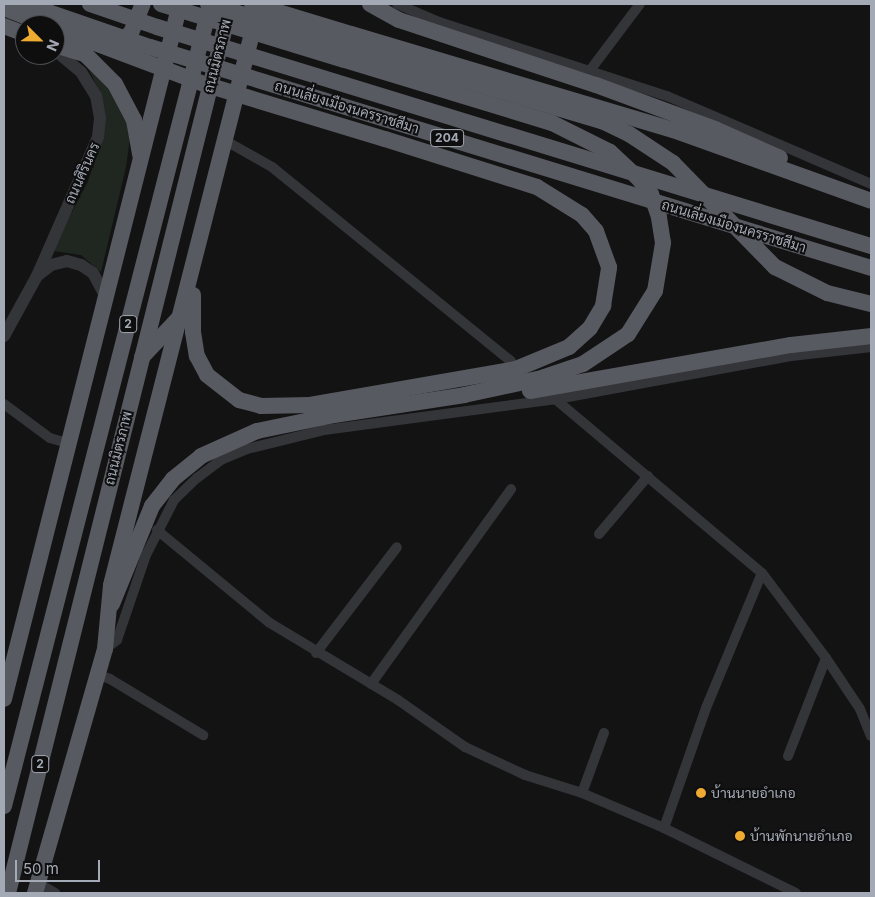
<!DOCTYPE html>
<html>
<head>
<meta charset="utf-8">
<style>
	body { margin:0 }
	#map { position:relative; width:875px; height:897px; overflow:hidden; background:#131314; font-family:Inter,Sarabun,sans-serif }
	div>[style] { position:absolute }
	.green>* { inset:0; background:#1f2720 }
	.minor>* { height:10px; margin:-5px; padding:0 5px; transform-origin:5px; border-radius:5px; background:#343539 }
	.tertiary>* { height:12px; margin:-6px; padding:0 6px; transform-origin:6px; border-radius:6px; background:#343539 }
	.trunk>* { height:16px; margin:-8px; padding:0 8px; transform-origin:8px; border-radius:8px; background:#585a61 }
	.trunk-bridge>* { height:16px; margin:-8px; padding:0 8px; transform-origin:8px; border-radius:8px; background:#585a61 }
	.dots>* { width:14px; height:14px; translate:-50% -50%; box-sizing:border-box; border:2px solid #0e0e0f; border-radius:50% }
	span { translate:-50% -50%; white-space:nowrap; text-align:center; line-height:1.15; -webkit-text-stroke:4px #0e0e0f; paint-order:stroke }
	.shield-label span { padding:1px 4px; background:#0e0e0f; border:1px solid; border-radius:4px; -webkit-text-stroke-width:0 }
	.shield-label { font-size:12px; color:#a4aab5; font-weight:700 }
	.street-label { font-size:14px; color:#a4aab5 }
	.poi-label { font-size:14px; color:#a4aab5 }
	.left { translate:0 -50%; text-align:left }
	.frame { position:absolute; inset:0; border:5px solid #a4aab5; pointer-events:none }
	.north { position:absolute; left:15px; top:15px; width:50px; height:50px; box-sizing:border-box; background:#0e0e0f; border:1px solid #4a4c51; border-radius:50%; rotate:113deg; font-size:14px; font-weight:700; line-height:20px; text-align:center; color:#a4aab5 }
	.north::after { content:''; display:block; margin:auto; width:18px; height:22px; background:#eeab31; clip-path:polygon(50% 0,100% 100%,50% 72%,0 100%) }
	.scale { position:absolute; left:15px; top:860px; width:85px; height:22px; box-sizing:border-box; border:2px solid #a4aab5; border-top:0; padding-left:6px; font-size:15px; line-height:18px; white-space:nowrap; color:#a4aab5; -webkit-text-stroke:4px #0e0e0f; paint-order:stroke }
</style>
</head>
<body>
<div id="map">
	<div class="green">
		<i style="clip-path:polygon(88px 68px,110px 89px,128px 122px,130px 138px,126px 167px,101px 272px,81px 255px,54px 251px,54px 247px,88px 181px,103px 138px,101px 94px)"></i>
	</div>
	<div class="minor">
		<i style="left:397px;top:4px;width:46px;rotate:23.2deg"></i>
		<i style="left:439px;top:22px;width:240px;rotate:18deg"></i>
		<i style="left:667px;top:96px;width:222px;rotate:23.3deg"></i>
		<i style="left:591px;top:69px;width:81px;rotate:-53deg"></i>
		<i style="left:226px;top:141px;width:53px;rotate:29.5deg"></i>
		<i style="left:272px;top:167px;width:308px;rotate:39.1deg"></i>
		<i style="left:554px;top:398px;width:272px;rotate:40.1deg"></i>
		<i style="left:762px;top:573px;width:106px;rotate:53deg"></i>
		<i style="left:826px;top:658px;width:61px;rotate:56.3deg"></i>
		<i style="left:860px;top:709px;width:29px;rotate:68deg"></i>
		<i style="left:4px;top:404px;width:57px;rotate:36.5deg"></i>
		<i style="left:50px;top:438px;width:18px;rotate:16deg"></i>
		<i style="left:157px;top:530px;width:146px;rotate:39.5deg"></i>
		<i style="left:270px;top:623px;width:149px;rotate:31deg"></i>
		<i style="left:398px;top:700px;width:82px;rotate:35deg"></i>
		<i style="left:465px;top:747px;width:66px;rotate:25deg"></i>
		<i style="left:525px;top:775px;width:60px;rotate:17.5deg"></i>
		<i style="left:582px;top:793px;width:89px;rotate:23.1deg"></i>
		<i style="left:664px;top:828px;width:147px;rotate:26.2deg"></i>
		<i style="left:599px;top:534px;width:76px;rotate:-49.8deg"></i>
		<i style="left:105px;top:649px;width:15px;rotate:-37deg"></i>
		<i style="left:117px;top:640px;width:90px;rotate:-71.2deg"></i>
		<i style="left:146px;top:555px;width:62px;rotate:-63deg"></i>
		<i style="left:174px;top:500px;width:32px;rotate:-44deg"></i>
		<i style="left:197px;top:478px;width:30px;rotate:-37deg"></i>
		<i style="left:221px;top:460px;width:28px;rotate:-23deg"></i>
		<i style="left:247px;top:449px;width:79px;rotate:-13.9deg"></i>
		<i style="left:324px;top:430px;width:235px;rotate:-7.6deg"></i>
		<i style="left:557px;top:399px;width:238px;rotate:-10.4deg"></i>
		<i style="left:791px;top:356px;width:81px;rotate:-6.4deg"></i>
		<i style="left:316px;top:653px;width:133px;rotate:-52.6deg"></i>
		<i style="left:98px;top:675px;width:13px;rotate:18deg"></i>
		<i style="left:110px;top:679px;width:109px;rotate:31.1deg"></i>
		<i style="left:371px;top:684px;width:240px;rotate:-54.3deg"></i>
		<i style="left:788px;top:756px;width:105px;rotate:-68.8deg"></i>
		<i style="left:582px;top:793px;width:64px;rotate:-69.9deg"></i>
		<i style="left:664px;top:828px;width:127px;rotate:-70.7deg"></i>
		<i style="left:706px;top:708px;width:146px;rotate:-67.5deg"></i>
		<i style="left:38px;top:883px;width:20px;rotate:30deg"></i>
	</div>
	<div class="tertiary">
		<i style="left:37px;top:276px;width:18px;rotate:-38deg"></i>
		<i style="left:51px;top:265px;width:16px;rotate:-14deg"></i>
		<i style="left:67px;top:261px;width:15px;rotate:16deg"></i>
		<i style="left:81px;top:265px;width:14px;rotate:34deg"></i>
		<i style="left:93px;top:273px;width:26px;rotate:62deg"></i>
		<i style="left:4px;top:336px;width:68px;rotate:-61.2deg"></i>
		<i style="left:37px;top:276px;width:152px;rotate:-66.3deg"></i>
		<i style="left:98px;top:137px;width:19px;rotate:-84deg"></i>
		<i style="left:100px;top:118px;width:22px;rotate:-100deg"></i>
		<i style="left:96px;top:96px;width:28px;rotate:-122deg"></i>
		<i style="left:81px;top:72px;width:34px;rotate:-140deg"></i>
	</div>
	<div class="trunk">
		<i style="left:370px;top:4px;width:33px;rotate:29deg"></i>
		<i style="left:399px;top:20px;width:207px;rotate:18.3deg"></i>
		<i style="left:596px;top:85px;width:127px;rotate:20.3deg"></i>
		<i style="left:715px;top:129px;width:71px;rotate:24deg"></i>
		<i style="left:4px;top:8px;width:46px;rotate:21.6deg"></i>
		<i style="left:4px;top:26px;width:22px;rotate:21deg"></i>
		<i style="left:351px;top:34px;width:336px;rotate:16.6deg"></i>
		<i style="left:673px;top:130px;width:210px;rotate:19.7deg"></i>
		<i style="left:55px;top:45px;width:31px;rotate:17deg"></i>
		<i style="left:85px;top:54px;width:42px;rotate:45deg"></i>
		<i style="left:115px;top:84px;width:41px;rotate:62.2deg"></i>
		<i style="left:134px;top:120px;width:36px;rotate:80deg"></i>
		<i style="left:116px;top:45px;width:19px;rotate:-39deg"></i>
		<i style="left:131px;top:33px;width:31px;rotate:-68deg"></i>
		<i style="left:348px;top:46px;width:265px;rotate:16.5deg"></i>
		<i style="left:602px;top:121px;width:30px;rotate:26deg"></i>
		<i style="left:629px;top:134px;width:53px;rotate:33.4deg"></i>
		<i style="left:673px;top:163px;width:146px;rotate:45.6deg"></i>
		<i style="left:775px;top:267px;width:58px;rotate:26.6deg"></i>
		<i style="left:827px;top:293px;width:45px;rotate:14deg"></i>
		<i style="left:193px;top:295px;width:37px;rotate:90deg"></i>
		<i style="left:193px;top:332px;width:24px;rotate:81deg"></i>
		<i style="left:197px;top:356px;width:21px;rotate:62deg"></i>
		<i style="left:207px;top:375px;width:41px;rotate:38deg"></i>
		<i style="left:239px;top:400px;width:23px;rotate:15deg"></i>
		<i style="left:261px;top:406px;width:49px;rotate:-1.2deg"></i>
		<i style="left:310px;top:405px;width:209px;rotate:-9.9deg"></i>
		<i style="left:516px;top:369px;width:57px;rotate:-22.5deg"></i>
		<i style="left:569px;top:347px;width:28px;rotate:-42deg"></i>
		<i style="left:590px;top:328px;width:26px;rotate:-59deg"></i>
		<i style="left:603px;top:306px;width:39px;rotate:-81deg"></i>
		<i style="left:609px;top:267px;width:38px;rotate:-110deg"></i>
		<i style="left:596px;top:231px;width:21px;rotate:-131deg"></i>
		<i style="left:582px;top:215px;width:53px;rotate:-148.1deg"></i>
		<i style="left:537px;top:187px;width:159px;rotate:-162.5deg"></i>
		<i style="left:142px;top:357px;width:55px;rotate:-46.5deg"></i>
		<i style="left:530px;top:391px;width:265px;rotate:-10deg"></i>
		<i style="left:791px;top:345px;width:81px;rotate:-6.4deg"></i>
		<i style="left:112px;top:604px;width:106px;rotate:-67.8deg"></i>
		<i style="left:152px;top:506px;width:34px;rotate:-52deg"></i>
		<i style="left:173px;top:479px;width:36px;rotate:-39deg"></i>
		<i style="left:201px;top:456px;width:61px;rotate:-24.1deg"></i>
		<i style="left:257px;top:431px;width:79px;rotate:-11.7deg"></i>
		<i style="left:334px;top:415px;width:132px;rotate:-8.7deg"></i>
		<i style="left:464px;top:395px;width:76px;rotate:-12.2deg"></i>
		<i style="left:538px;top:379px;width:47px;rotate:-18.4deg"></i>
		<i style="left:583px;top:364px;width:54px;rotate:-33.7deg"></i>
		<i style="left:628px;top:334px;width:51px;rotate:-57.9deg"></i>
		<i style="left:655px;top:291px;width:49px;rotate:-80.5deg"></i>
		<i style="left:663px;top:243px;width:26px;rotate:-99deg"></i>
		<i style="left:659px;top:217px;width:24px;rotate:-109deg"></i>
		<i style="left:651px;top:194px;width:22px;rotate:-129deg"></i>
		<i style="left:637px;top:177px;width:37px;rotate:-137deg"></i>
		<i style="left:610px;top:152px;width:65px;rotate:-153.4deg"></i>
		<i style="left:552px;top:123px;width:217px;rotate:-163.1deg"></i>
		<i style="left:4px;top:699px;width:717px;rotate:-75.79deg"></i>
		<i style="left:4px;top:806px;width:826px;rotate:-75.56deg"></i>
		<i style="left:8px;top:893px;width:909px;rotate:-75.93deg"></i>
		<i style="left:35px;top:893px;width:254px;rotate:-74deg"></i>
		<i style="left:105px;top:649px;width:64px;rotate:-84.6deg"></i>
		<i style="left:111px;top:585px;width:585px;rotate:-75.66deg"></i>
	</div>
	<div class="trunk-bridge">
		<i style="left:25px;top:4px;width:132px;rotate:19deg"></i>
		<i style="left:150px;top:47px;width:754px;rotate:17.04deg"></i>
		<i style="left:90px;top:4px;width:71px;rotate:18.9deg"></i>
		<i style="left:157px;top:27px;width:747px;rotate:17.05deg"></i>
		<i style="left:161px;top:4px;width:191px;rotate:17deg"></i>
		<i style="left:208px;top:4px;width:146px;rotate:16.7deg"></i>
		<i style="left:252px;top:4px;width:103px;rotate:16.9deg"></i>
		<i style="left:55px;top:28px;width:162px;rotate:20.6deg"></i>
		<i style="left:207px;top:85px;width:186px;rotate:16.9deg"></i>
	</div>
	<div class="dots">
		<i style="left:701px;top:793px;background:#eeab31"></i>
		<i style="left:740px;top:836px;background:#eeab31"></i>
	</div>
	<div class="shield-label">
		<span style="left:447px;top:138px">204</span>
		<span style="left:128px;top:324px">2</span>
		<span style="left:40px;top:764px">2</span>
	</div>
	<div class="street-label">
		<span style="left:217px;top:56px;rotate:-76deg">ถนนมิตรภาพ</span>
		<span style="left:347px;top:107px;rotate:17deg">ถนนเลี่ยงเมืองนครราชสีมา</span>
		<span style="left:82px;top:173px;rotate:-66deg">ถนนศิรินคร</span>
		<span style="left:734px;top:226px;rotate:17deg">ถนนเลี่ยงเมืองนครราชสีมา</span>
		<span style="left:118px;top:448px;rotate:-76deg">ถนนมิตรภาพ</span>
	</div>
	<div class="poi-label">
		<span class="left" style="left:711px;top:793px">บ้านนายอำเภอ</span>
		<span class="left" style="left:750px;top:836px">บ้านพักนายอำเภอ</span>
	</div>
	<div class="frame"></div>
	<div class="north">N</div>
	<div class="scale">50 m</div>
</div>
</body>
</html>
